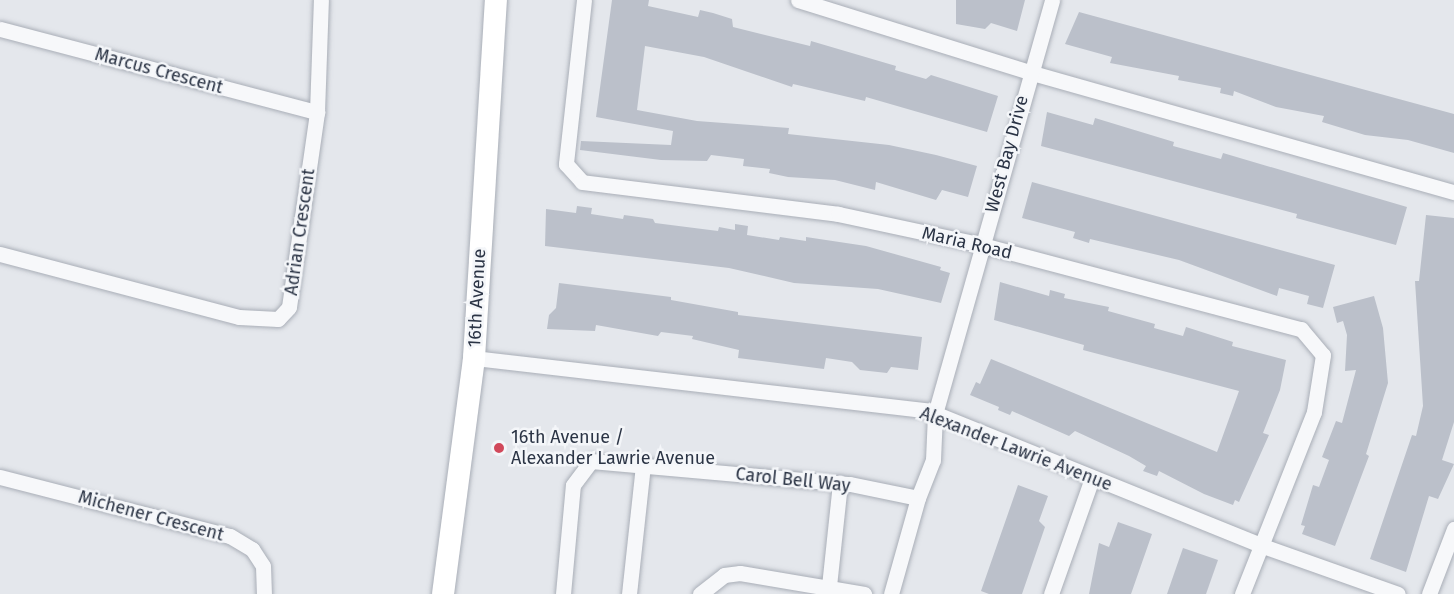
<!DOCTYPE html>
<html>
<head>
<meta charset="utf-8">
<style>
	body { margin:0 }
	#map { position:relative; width:1454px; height:594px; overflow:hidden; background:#e4e7ec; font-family:"Fira Sans",sans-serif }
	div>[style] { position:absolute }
	.building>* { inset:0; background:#bbc0ca }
	.roads { filter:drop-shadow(0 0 2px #a9aeb7) drop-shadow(0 0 2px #a9aeb7) }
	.street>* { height:15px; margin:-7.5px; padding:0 7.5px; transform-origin:7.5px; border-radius:7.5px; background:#f7f8fa }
	.secondary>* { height:22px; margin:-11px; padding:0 11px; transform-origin:11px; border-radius:11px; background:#fff }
	.dots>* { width:16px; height:16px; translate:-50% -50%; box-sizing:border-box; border:3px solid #f4f6f9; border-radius:50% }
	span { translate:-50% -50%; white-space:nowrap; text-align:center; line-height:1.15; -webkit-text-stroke:5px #f4f6f9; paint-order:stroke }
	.street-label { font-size:18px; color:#2b3445 }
	.poi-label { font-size:18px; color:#2b3445 }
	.left { translate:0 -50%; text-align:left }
</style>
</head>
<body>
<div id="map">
	<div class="building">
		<i style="clip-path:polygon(612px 0,649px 0,648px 6px,698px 17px,700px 10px,713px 13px,732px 19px,733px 27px,810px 46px,811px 41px,896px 66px,895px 70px,926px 79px,931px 75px,998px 96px,987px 132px,866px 97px,865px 101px,793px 84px,792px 87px,704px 57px,645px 46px,637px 110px,697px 121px,789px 128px,788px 134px,889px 145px,936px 155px,977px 166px,968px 197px,942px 190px,936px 200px,876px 182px,875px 190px,835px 180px,788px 177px,769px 173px,770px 169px,743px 166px,744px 159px,711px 155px,707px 161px,661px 160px,580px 150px,581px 141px,671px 145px,673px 131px,596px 117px)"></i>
		<i style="clip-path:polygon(956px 0,1025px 0,1017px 31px,991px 23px,985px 29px,956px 24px)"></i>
		<i style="clip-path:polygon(1079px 12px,1454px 114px,1454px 153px,1408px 140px,1365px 135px,1322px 122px,1324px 116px,1276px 107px,1234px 91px,1233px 96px,1220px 93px,1221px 88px,1178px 80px,1179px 76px,1110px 63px,1112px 57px,1065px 44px)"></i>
		<i style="clip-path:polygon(1047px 112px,1093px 125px,1095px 118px,1174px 142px,1173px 146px,1221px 159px,1223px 153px,1407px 207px,1396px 245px,1296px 218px,1297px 214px,1041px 146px)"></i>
		<i style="clip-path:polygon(1032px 182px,1335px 265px,1323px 308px,1307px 304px,1309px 296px,1279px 288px,1277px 296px,1179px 260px,1090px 239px,1089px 243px,1073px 238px,1075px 232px,1022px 218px)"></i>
		<i style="clip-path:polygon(577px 206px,592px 208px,591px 214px,623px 219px,624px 215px,653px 219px,655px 223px,718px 231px,719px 227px,735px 230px,735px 224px,748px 226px,747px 235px,779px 240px,780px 237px,806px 241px,806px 237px,866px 246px,941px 267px,940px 270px,950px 273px,941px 303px,878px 289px,794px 283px,729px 268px,545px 246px,546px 209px,576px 213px)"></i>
		<i style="clip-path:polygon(1426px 215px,1454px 218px,1454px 422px,1442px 460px,1454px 464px,1438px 499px,1429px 496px,1406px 572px,1370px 559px,1412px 435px,1416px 436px,1423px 406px,1415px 281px,1419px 281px)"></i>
		<i style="clip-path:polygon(1000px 282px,1049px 296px,1050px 290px,1065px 294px,1064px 298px,1109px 307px,1108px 311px,1155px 324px,1154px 328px,1183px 336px,1186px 327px,1233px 342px,1232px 346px,1286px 360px,1280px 390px,1263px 433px,1269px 435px,1239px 502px,1235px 500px,1233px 505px,1204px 494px,1159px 471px,1157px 476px,1143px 471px,1146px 466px,1129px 456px,1075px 431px,1069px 436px,1012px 411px,1010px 415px,998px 410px,999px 407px,970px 395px,976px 382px,980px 384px,991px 359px,1217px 452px,1239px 391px,1083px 350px,1084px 345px,994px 320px)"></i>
		<i style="clip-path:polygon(559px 283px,671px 297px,671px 300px,738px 312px,738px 315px,922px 337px,918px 370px,891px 367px,887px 373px,860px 370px,852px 362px,826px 358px,824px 369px,738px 358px,739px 350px,692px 339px,693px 336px,661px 332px,658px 336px,596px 325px,595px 331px,547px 329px,549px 315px,556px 308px)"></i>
		<i style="clip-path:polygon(1374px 296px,1383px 328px,1388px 383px,1366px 454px,1369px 456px,1335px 546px,1302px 534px,1305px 526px,1301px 525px,1313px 485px,1319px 487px,1329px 460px,1322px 457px,1336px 421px,1342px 423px,1356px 370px,1345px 371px,1347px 335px,1343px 321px,1337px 323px,1333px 307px)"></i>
		<i style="clip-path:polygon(1018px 485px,1048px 496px,1039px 521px,1045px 527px,1022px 594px,989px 594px,981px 591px)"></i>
		<i style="clip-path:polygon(1118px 522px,1152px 534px,1131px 594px,1089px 594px,1099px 543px,1109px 547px)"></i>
		<i style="clip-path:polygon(1183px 548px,1218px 560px,1206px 594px,1167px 594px)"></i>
	</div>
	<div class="roads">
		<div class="street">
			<i style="left:584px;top:0;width:165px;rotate:96.3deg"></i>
			<i style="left:566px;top:164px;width:24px;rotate:48deg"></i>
			<i style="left:582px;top:182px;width:258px;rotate:7.1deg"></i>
			<i style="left:838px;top:214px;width:147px;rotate:12.1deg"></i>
			<i style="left:982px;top:245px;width:330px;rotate:14.8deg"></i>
			<i style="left:1301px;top:329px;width:34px;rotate:50deg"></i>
			<i style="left:1323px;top:355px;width:58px;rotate:99deg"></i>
			<i style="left:1314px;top:412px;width:196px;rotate:111.6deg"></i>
			<i style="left:798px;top:0;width:242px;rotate:17.3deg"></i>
			<i style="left:1029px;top:72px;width:442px;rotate:15.8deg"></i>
			<i style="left:0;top:29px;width:328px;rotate:14.7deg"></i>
			<i style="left:0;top:254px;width:247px;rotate:14.8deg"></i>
			<i style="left:239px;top:317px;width:39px;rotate:3deg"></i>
			<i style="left:278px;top:319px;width:16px;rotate:-47deg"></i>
			<i style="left:289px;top:307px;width:197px;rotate:-81.8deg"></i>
			<i style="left:317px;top:112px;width:112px;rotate:-88deg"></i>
			<i style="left:474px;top:358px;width:458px;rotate:6.6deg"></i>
			<i style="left:929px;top:411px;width:357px;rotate:22deg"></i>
			<i style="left:1260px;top:545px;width:146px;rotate:19.5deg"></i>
			<i style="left:0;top:477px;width:237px;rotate:14.4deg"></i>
			<i style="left:230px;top:536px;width:26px;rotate:31deg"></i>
			<i style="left:252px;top:549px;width:20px;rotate:57deg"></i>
			<i style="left:263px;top:566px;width:28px;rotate:88deg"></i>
			<i style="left:829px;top:586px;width:104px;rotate:-83.9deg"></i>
			<i style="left:563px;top:594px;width:109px;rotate:-84.8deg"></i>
			<i style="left:573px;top:485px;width:30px;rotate:-53deg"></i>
			<i style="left:591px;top:461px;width:260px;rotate:5.1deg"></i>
			<i style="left:850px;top:484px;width:69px;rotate:11.6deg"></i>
			<i style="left:629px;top:594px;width:130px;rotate:-83.8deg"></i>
			<i style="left:700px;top:594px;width:31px;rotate:-38deg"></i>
			<i style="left:724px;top:575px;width:16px;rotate:-7deg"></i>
			<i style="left:740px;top:573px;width:126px;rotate:9.6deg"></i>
			<i style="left:891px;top:594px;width:100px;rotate:-74.3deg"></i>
			<i style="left:918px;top:498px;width:41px;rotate:-68.5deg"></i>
			<i style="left:933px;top:460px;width:46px;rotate:-87.5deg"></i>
			<i style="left:935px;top:414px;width:430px;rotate:-74.2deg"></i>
			<i style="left:1051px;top:594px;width:123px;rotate:-70.5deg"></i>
			<i style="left:1429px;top:594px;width:70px;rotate:-69deg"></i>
		</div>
		<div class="secondary">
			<i style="left:443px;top:594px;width:238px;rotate:-82.5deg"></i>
			<i style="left:474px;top:358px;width:359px;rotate:-86.5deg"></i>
		</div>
	</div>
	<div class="dots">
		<i style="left:499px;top:448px;background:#d1495b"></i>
	</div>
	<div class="street-label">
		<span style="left:159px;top:71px;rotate:15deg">Marcus Crescent</span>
		<span style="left:1007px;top:154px;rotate:-75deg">West Bay Drive</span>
		<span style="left:300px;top:232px;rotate:-82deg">Adrian Crescent</span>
		<span style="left:967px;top:243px;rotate:13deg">Maria Road</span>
		<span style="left:477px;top:298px;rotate:-87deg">16th Avenue</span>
		<span style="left:1016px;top:449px;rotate:21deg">Alexander Lawrie Avenue</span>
		<span style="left:793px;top:480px;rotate:6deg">Carol Bell Way</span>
		<span style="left:151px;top:516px;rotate:15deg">Michener Crescent</span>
	</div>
	<div class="poi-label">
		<span class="left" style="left:511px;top:448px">16th Avenue /<br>Alexander Lawrie Avenue</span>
	</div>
</div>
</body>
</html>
